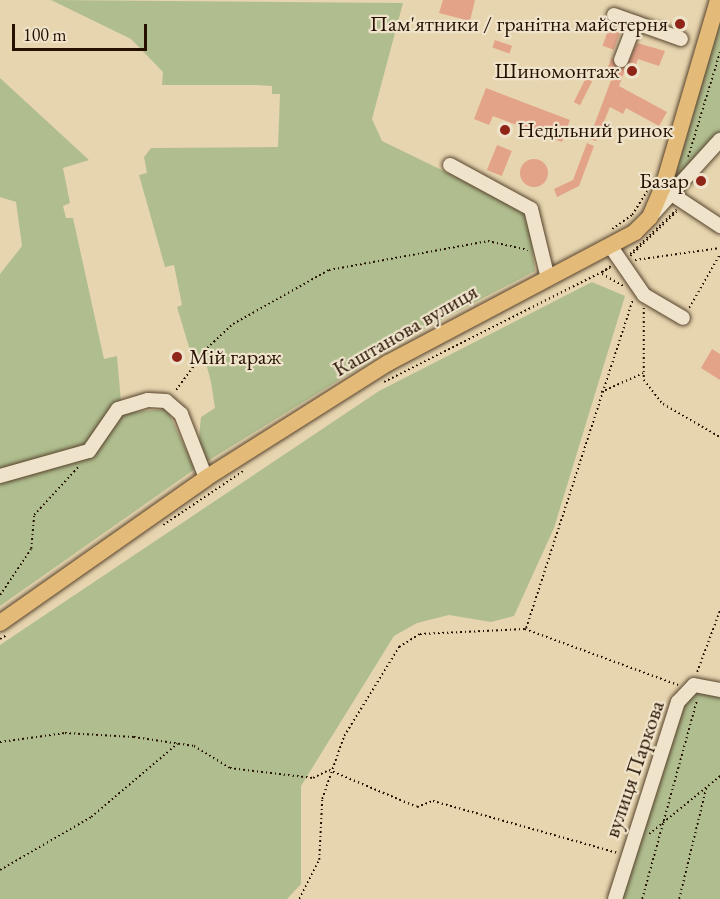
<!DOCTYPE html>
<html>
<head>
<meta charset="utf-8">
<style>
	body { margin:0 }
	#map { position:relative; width:720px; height:899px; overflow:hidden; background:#e7d5af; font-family:"EB Garamond",serif }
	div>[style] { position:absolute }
	.green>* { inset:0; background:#b0be8f }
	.building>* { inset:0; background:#e2a389; transform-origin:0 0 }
	.round { border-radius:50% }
	.path>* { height:1.5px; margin-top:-0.75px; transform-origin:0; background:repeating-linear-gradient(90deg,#261100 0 1.5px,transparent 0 4.5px) }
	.roads { filter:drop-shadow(0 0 2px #56422c) drop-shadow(0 0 2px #56422c) }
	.minor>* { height:14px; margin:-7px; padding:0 7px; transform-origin:7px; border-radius:7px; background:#efe4cb }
	.major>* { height:16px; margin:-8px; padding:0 8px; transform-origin:8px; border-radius:8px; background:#e4ba78 }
	.dots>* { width:16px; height:16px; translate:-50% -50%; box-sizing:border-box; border:3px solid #efe4cb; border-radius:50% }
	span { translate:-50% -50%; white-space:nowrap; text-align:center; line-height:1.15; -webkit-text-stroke:4.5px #efe4cb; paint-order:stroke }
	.poi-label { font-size:22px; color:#261100 }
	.right { translate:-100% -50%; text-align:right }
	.left { translate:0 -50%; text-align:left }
	.street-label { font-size:22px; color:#261100 }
	.scale { position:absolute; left:12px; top:24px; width:135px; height:27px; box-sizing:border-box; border:3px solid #261100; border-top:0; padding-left:8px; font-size:18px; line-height:21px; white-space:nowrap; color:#261100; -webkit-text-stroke:4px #efe4cb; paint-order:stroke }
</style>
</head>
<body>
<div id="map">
	<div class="green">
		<i style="clip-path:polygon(51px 0,403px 3px,372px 119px,382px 141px,528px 212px,535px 271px,407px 338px,203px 464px,199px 437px,201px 417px,215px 408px,211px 382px,207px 367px,192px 357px,177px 307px,182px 305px,174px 265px,165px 267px,139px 175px,147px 173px,144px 157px,151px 148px,278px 147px,280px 94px,272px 94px,272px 86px,255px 85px,162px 85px,163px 72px,131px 39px)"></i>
		<i style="clip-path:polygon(720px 0,720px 140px,682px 186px,667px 173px)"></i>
		<i style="clip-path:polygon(0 78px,89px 160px,63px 168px,70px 203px,63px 206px,66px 218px,73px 218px,104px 359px,117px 356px,122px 413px,167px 409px,195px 469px,0 606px,0 274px,22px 246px,16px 202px,0 197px)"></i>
		<i style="clip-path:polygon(592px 282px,625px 296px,554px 528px,514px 616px,491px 622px,449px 615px,417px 623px,394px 636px,301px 786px,301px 884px,287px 899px,0 899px,0 645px,379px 391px)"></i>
		<i style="clip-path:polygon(701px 690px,720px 696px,720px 899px,622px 899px,667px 747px,686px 702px)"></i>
	</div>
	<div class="building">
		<i style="clip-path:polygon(443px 0,475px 0,470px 21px,439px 13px)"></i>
		<i style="left:610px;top:25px;width:12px;height:22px;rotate:20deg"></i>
		<i style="left:495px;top:40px;width:18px;height:8px;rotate:19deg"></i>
		<i style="clip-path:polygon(637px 43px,665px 51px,659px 66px,638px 59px,632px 76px,624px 73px,619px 86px,667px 112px,659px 126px,626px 108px,623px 114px,610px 107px,596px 141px,589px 139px,613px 75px,606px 72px,612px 57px,617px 68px,626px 67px)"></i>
		<i style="left:586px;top:78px;width:7px;height:27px;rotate:27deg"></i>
		<i style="clip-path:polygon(486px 88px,570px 120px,562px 142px,493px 116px,489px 125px,474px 119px)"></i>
		<i style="clip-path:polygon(587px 143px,594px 146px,579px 186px,557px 197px,554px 189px,573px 180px)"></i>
		<i style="left:497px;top:145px;width:16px;height:27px;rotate:22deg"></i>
		<i class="round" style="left:520px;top:159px;width:28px;height:28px"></i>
		<i style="clip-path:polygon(712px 349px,720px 354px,720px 380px,701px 368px)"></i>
	</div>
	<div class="path">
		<i style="left:688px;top:157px;width:110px;rotate:-73.1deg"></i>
		<i style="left:612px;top:229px;width:24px;rotate:-35deg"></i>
		<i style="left:632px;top:215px;width:28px;rotate:-58deg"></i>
		<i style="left:630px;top:254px;width:64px;rotate:-43.7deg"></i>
		<i style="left:630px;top:256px;width:64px;rotate:-43.7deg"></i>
		<i style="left:635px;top:260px;width:86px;rotate:-8deg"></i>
		<i style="left:602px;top:272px;width:11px;rotate:-34deg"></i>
		<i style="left:602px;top:274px;width:25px;rotate:29deg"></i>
		<i style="left:644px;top:308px;width:72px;rotate:90deg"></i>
		<i style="left:644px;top:380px;width:31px;rotate:52deg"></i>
		<i style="left:663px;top:404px;width:66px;rotate:30.1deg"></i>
		<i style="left:689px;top:308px;width:62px;rotate:-60.1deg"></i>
		<i style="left:384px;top:382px;width:253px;rotate:-26.8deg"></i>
		<i style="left:176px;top:390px;width:52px;rotate:-53.6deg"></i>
		<i style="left:207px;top:348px;width:35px;rotate:-43deg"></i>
		<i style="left:233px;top:324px;width:110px;rotate:-29.4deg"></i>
		<i style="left:329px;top:270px;width:162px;rotate:-10.3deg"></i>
		<i style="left:488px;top:241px;width:41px;rotate:12.7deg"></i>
		<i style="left:601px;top:392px;width:46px;rotate:-24.3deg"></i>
		<i style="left:163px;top:525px;width:97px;rotate:-34deg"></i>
		<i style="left:0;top:595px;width:55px;rotate:-56deg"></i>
		<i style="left:31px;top:549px;width:34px;rotate:-85deg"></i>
		<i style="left:34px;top:515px;width:67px;rotate:-47.4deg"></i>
		<i style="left:526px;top:628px;width:346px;rotate:-72deg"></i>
		<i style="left:0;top:639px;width:8px;rotate:-30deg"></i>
		<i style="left:697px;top:672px;width:66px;rotate:-69.6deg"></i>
		<i style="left:0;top:742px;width:66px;rotate:-7.9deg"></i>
		<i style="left:65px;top:733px;width:69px;rotate:3.3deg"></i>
		<i style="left:134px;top:737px;width:61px;rotate:8.5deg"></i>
		<i style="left:194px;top:746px;width:42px;rotate:31.4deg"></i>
		<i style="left:230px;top:768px;width:84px;rotate:6.9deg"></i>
		<i style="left:313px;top:778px;width:18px;rotate:-27deg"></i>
		<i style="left:329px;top:770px;width:95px;rotate:22.8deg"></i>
		<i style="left:417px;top:807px;width:17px;rotate:-21deg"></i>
		<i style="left:433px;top:801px;width:192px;rotate:15.7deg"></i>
		<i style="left:649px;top:834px;width:92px;rotate:-39.2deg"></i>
		<i style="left:0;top:870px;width:105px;rotate:-30.2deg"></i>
		<i style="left:91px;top:817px;width:113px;rotate:-40.3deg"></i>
		<i style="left:299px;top:899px;width:44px;rotate:-62.9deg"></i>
		<i style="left:319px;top:860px;width:61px;rotate:-87.2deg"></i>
		<i style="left:322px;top:799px;width:67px;rotate:-70.8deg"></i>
		<i style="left:344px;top:736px;width:105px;rotate:-58.3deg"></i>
		<i style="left:399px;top:647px;width:25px;rotate:-32deg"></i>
		<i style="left:420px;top:634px;width:105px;rotate:-2.7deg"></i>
		<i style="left:525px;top:629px;width:163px;rotate:20.1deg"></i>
		<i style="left:642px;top:899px;width:206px;rotate:-74.6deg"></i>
		<i style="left:679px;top:899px;width:114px;rotate:-76.3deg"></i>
	</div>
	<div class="roads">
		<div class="minor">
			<i style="left:614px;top:15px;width:71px;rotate:19.7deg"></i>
			<i style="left:621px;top:60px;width:40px;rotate:-69deg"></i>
			<i style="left:450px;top:165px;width:92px;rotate:28.5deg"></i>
			<i style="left:531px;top:209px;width:72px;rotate:76.3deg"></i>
			<i style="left:667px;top:191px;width:64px;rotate:33.4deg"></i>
			<i style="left:651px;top:216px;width:103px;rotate:-47.8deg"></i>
			<i style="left:611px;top:247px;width:58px;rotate:55.5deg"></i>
			<i style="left:644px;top:295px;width:45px;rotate:30.5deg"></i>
			<i style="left:0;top:476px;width:92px;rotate:-15.7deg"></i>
			<i style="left:89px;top:451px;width:51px;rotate:-55.4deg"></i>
			<i style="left:118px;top:409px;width:31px;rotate:-17deg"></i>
			<i style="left:148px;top:400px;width:18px;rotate:3deg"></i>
			<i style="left:166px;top:401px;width:20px;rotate:41deg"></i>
			<i style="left:181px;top:414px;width:69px;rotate:68.7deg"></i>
			<i style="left:615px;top:899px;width:207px;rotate:-72.3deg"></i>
			<i style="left:678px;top:702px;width:23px;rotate:-47deg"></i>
			<i style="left:694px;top:685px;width:26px;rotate:11deg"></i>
		</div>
		<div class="major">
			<i style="left:0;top:623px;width:252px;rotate:-35.1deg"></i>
			<i style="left:206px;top:478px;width:215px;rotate:-32.3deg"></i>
			<i style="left:388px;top:363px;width:280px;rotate:-27.9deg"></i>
			<i style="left:635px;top:232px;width:21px;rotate:-45deg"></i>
			<i style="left:650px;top:217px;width:33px;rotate:-67deg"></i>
			<i style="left:663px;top:187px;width:195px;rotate:-73.6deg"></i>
		</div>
	</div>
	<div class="dots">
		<i style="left:680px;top:24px;background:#8f2418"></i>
		<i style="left:632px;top:71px;background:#8f2418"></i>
		<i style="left:505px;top:130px;background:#8f2418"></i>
		<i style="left:701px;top:181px;background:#8f2418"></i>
		<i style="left:177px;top:357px;background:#8f2418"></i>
	</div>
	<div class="poi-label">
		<span class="right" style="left:668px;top:24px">Пам'ятники / гранітна майстерня</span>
		<span class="right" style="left:620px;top:71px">Шиномонтаж</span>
		<span class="left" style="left:517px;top:130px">Недільний ринок</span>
		<span class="right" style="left:689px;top:181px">Базар</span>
		<span class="left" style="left:189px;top:357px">Мій гараж</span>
	</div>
	<div class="street-label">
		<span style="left:405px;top:330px;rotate:-30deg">Каштанова вулиця</span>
		<span style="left:634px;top:769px;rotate:-71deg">вулиця Паркова</span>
	</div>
	<div class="scale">100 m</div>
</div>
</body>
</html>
